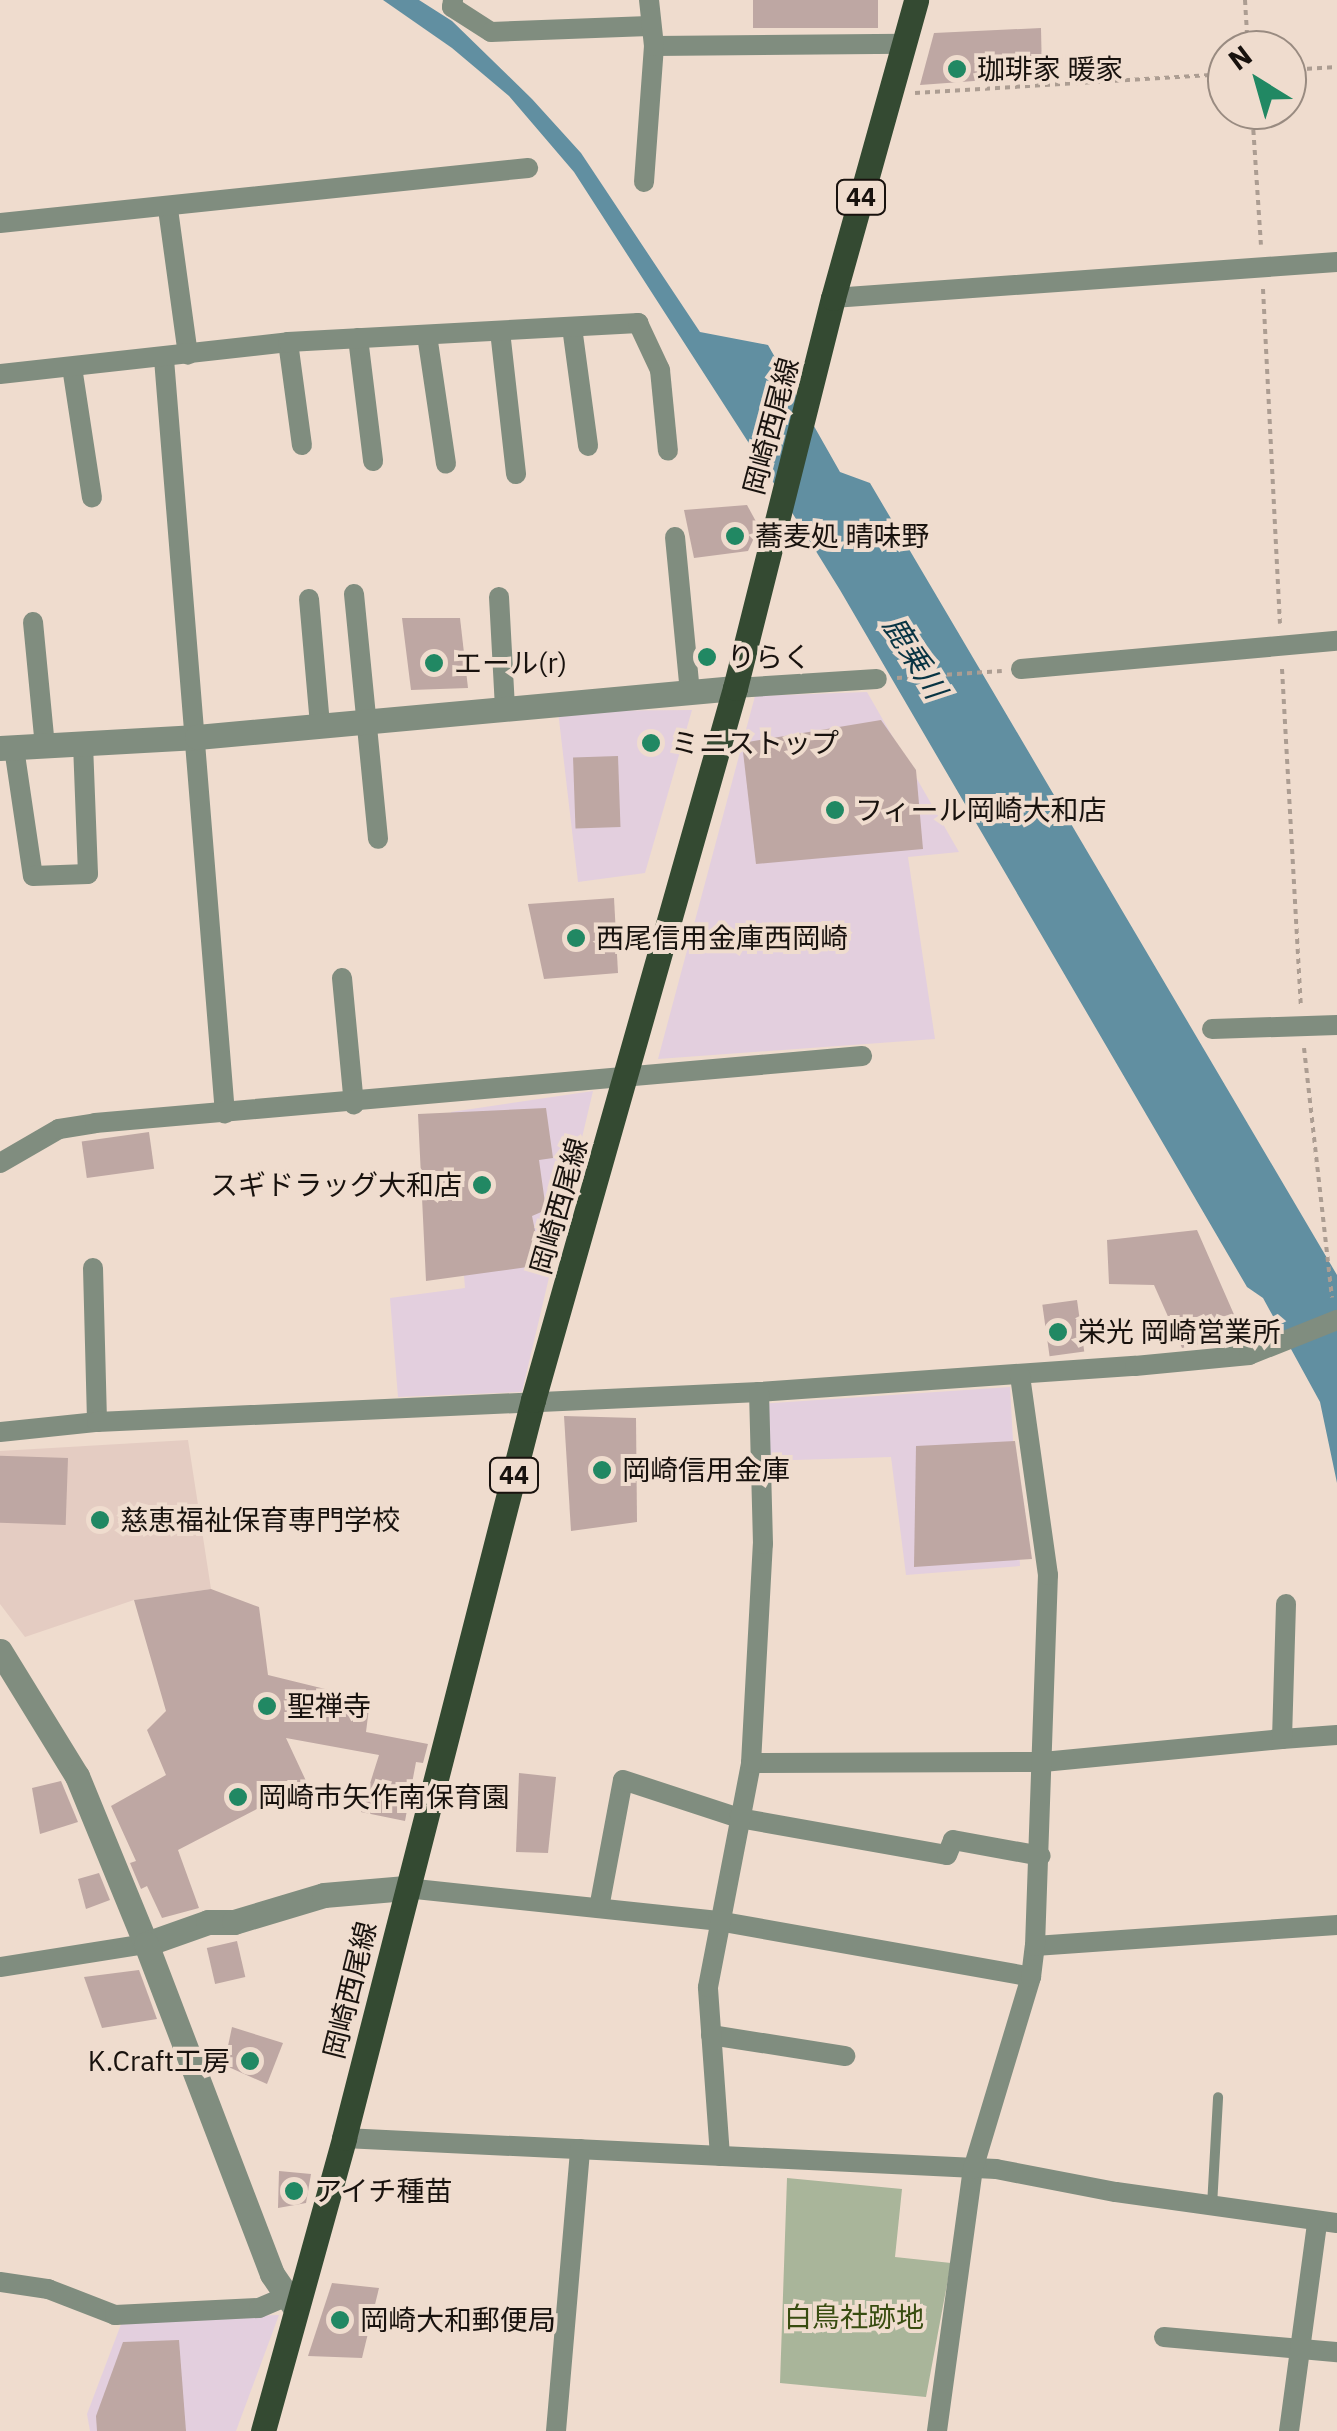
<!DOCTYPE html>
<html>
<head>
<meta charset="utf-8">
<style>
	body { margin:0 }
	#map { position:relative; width:1337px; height:2431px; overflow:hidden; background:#efdcce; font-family:"IBM Plex Sans","Noto Sans JP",sans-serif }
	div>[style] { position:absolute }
	.commercial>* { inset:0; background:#e3cfde }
	.education>* { inset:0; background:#e4ccc2 }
	.green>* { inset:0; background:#a9b59a }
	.water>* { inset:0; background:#618fa1 }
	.building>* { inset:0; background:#bea7a3; transform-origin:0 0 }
	.path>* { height:4px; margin-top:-2px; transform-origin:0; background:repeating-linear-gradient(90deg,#ac9d92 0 5px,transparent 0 10px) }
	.service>* { height:10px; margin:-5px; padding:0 5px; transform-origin:5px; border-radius:5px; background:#808d7f }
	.minor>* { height:20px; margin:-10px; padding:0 10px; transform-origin:10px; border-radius:10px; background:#808d7f }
	.tertiary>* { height:25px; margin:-12.5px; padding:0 12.5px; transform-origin:12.5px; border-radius:12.5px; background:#808d7f }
	.primary>* { height:25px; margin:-12.5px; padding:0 12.5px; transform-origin:12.5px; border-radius:12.5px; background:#344a32 }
	.dots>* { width:28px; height:28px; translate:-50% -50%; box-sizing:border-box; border:5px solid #efdcce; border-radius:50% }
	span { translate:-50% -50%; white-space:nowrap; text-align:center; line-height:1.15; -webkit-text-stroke:8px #efdcce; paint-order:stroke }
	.shield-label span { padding:2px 8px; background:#efdcce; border:2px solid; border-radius:8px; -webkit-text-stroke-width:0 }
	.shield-label { font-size:25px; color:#18120e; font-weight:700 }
	.poi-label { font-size:28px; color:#18120e }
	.left { translate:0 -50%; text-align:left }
	.right { translate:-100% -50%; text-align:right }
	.street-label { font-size:28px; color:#18120e }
	.park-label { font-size:28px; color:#384c10 }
	.water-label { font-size:30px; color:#083443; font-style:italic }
	.north { position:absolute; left:1207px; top:30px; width:100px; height:100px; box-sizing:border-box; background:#efdcce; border:2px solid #998b81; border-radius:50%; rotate:323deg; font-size:28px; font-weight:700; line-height:40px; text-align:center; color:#18120e }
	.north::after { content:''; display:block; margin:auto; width:35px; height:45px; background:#218863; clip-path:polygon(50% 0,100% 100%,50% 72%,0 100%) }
</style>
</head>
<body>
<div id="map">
	<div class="commercial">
		<i style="clip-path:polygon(867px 692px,959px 852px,908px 857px,935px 1039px,658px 1059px,755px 696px)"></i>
		<i style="clip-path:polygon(692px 710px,645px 873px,578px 882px,558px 711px)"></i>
		<i style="clip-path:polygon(593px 1091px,522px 1392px,398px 1397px,390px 1298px,465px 1288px,451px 1112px)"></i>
		<i style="clip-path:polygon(1010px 1387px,1020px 1566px,906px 1575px,891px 1457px,761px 1461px,759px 1404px)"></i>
		<i style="clip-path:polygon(279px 2315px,236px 2431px,90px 2431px,87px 2414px,123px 2319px)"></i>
	</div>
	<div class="education">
		<i style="clip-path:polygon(188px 1440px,211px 1589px,134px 1600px,25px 1637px,0 1604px,0 1451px)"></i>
	</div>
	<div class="green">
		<i style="clip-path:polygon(787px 2178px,902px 2189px,895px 2257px,951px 2263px,926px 2397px,780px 2383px)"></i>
	</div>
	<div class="water">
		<i style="clip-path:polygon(383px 0,419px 0,452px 21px,532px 99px,581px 153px,700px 332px,768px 345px,840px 472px,870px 483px,1337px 1275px,1337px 1483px,1320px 1402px,1263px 1298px,1247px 1287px,840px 590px,752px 448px,574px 172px,509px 96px,452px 48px)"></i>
	</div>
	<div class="building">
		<i style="left:753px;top:0;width:125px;height:28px"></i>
		<i style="clip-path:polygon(1041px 28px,1042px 76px,920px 85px,934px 33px)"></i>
		<i style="clip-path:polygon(747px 505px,759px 527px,748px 551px,694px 558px,684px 510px)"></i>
		<i style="clip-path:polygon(402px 618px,460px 618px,468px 688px,411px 690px)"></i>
		<i style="clip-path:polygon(881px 720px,916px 770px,923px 849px,756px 864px,742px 743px)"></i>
		<i style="left:618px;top:756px;width:71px;height:45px;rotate:88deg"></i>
		<i style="clip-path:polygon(614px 898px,618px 973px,544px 979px,528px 904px)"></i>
		<i style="clip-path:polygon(546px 1108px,553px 1158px,539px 1160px,546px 1210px,532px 1216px,542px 1265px,426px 1281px,418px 1114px)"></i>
		<i style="left:149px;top:1132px;width:37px;height:68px;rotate:82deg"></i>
		<i style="clip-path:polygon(1197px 1230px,1243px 1335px,1182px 1348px,1154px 1285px,1109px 1284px,1107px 1240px)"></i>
		<i style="left:1077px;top:1300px;width:52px;height:35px;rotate:82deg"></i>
		<i style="clip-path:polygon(564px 1416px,636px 1418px,637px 1522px,571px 1531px)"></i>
		<i style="clip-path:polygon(1015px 1441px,1032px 1559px,914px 1567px,916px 1446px)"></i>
		<i style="left:68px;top:1458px;width:67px;height:68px;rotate:92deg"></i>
		<i style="clip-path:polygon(211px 1589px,259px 1607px,268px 1675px,370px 1700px,366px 1732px,428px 1744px,423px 1763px,416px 1762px,405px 1821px,361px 1812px,379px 1755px,286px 1738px,307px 1783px,178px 1850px,199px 1908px,162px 1918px,147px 1886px,141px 1889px,130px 1863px,136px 1861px,111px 1806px,166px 1775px,147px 1730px,166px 1711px,134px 1600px)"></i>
		<i style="clip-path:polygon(519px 1773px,556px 1777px,548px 1853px,516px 1852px)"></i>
		<i style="clip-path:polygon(61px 1781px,78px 1822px,40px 1834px,32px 1788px)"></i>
		<i style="clip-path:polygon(99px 1873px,110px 1900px,86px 1909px,78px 1879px)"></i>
		<i style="left:237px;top:1941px;width:37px;height:31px;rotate:77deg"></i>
		<i style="clip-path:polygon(139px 1970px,157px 2019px,102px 2028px,84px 1977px)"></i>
		<i style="clip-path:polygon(232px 2027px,283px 2043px,267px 2084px,224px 2065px)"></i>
		<i style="clip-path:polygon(279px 2171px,311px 2174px,306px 2203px,278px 2208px)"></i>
		<i style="clip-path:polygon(332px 2283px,379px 2288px,362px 2358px,308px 2356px)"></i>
		<i style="clip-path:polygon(179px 2340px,186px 2431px,97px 2431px,96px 2416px,123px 2342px)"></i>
	</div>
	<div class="path">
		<i style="left:1245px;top:0;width:50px;rotate:86.6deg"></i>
		<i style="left:1287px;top:70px;width:50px;rotate:-3.4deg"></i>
		<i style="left:915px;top:93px;width:313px;rotate:-3.5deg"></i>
		<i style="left:1252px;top:110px;width:135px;rotate:86.2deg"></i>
		<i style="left:1263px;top:289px;width:335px;rotate:87.1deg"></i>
		<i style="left:1282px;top:669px;width:336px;rotate:86.8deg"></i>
		<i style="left:897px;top:678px;width:105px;rotate:-3.8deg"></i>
		<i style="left:1304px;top:1048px;width:251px;rotate:83.6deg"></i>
	</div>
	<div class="service">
		<i style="left:1212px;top:2206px;width:109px;rotate:-86.8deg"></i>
	</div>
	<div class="minor">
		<i style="left:453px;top:0;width:7px;rotate:98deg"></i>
		<i style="left:452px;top:7px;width:46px;rotate:32.7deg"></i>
		<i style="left:491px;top:32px;width:158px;rotate:-2.2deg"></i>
		<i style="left:654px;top:46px;width:251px;rotate:-0.5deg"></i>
		<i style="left:644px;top:182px;width:136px;rotate:-85.8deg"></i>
		<i style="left:654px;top:46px;width:46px;rotate:-96.2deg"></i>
		<i style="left:168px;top:209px;width:147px;rotate:82.2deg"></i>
		<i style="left:0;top:223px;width:531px;rotate:-5.95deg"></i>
		<i style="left:833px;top:298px;width:505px;rotate:-4.09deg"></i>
		<i style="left:572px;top:327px;width:120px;rotate:82.3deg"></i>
		<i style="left:500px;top:331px;width:144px;rotate:83.6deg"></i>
		<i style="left:427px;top:335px;width:130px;rotate:81.6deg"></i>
		<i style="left:358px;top:338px;width:124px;rotate:83deg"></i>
		<i style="left:288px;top:342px;width:104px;rotate:82.3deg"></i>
		<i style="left:164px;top:359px;width:757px;rotate:85.38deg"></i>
		<i style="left:72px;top:367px;width:132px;rotate:81.3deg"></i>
		<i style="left:0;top:374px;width:290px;rotate:-6.3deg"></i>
		<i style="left:288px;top:342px;width:351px;rotate:-3.1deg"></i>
		<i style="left:638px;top:323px;width:52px;rotate:64.9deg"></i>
		<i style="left:660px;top:370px;width:81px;rotate:84.4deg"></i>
		<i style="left:675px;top:537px;width:156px;rotate:84.5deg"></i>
		<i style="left:354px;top:594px;width:246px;rotate:84.4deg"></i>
		<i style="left:499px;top:597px;width:112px;rotate:86.9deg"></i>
		<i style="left:309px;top:599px;width:125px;rotate:85deg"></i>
		<i style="left:33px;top:622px;width:125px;rotate:84.5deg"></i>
		<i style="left:1021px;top:669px;width:317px;rotate:-5.1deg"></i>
		<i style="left:735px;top:688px;width:142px;rotate:-3.6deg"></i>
		<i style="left:14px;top:748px;width:129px;rotate:81.6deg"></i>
		<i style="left:33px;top:876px;width:55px;rotate:-2.1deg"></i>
		<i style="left:88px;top:874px;width:130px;rotate:-92.2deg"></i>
		<i style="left:342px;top:978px;width:127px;rotate:84.6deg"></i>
		<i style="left:1212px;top:1029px;width:125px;rotate:-1.8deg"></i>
		<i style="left:0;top:1163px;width:68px;rotate:-30deg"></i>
		<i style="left:59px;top:1129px;width:36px;rotate:-9deg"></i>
		<i style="left:95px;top:1123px;width:770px;rotate:-4.99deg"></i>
		<i style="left:93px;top:1268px;width:154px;rotate:88.5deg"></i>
		<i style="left:0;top:1432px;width:98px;rotate:-5.9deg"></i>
		<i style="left:97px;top:1422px;width:663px;rotate:-2.59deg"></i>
		<i style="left:759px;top:1392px;width:377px;rotate:-4deg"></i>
		<i style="left:1135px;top:1366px;width:115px;rotate:-5.5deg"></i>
		<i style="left:1249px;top:1355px;width:95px;rotate:-21.7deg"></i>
		<i style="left:1282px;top:1739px;width:55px;rotate:-4.2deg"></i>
		<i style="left:751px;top:1763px;width:292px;rotate:-0.2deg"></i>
		<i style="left:1043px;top:1762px;width:240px;rotate:-5.5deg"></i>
		<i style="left:1282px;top:1739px;width:135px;rotate:-88.3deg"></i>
		<i style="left:406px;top:1888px;width:314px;rotate:6deg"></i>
		<i style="left:718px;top:1921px;width:318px;rotate:10.1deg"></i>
		<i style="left:599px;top:1908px;width:130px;rotate:-79.4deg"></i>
		<i style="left:623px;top:1780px;width:122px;rotate:18.1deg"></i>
		<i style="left:739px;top:1818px;width:211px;rotate:10.1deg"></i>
		<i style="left:947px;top:1855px;width:16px;rotate:-68deg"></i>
		<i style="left:953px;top:1840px;width:89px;rotate:10.3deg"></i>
		<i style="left:1035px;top:1946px;width:303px;rotate:-4deg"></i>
		<i style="left:0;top:1967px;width:148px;rotate:-9deg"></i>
		<i style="left:711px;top:2035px;width:136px;rotate:8.9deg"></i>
		<i style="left:344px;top:2138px;width:653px;rotate:2.72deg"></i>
		<i style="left:996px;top:2169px;width:122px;rotate:10.9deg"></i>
		<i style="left:1116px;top:2192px;width:223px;rotate:8deg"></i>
		<i style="left:720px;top:2156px;width:169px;rotate:-94.1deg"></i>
		<i style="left:708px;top:1987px;width:228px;rotate:-79.1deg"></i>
		<i style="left:751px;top:1763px;width:219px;rotate:-86.9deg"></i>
		<i style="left:763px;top:1544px;width:152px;rotate:-91.5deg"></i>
		<i style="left:0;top:2282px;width:49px;rotate:8.3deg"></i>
		<i style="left:48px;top:2289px;width:72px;rotate:21.2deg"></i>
		<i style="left:115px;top:2315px;width:144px;rotate:-2.8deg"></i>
		<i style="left:259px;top:2308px;width:30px;rotate:-23deg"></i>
		<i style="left:1164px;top:2337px;width:174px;rotate:5deg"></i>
		<i style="left:556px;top:2431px;width:283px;rotate:-85.1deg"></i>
		<i style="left:937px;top:2431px;width:264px;rotate:-82.2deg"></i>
		<i style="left:973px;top:2169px;width:201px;rotate:-73.2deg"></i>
		<i style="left:1031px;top:1977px;width:31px;rotate:-83deg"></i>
		<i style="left:1035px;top:1946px;width:371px;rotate:-88deg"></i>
		<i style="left:1048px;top:1575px;width:202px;rotate:-98deg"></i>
		<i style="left:1289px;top:2431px;width:210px;rotate:-82.3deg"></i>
	</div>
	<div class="tertiary">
		<i style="left:0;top:748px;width:197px;rotate:-3.2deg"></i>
		<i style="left:197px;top:737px;width:540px;rotate:-5.2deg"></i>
		<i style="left:0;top:1651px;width:147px;rotate:58.4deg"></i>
		<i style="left:77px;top:1776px;width:182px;rotate:67.7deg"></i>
		<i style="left:146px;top:1944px;width:66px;rotate:-19.5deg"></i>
		<i style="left:208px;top:1922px;width:26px"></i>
		<i style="left:234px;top:1922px;width:94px;rotate:-16.7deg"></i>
		<i style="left:324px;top:1895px;width:82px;rotate:-4.9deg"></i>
		<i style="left:146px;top:1944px;width:353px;rotate:69.1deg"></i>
		<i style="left:272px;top:2274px;width:42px;rotate:55.6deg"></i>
	</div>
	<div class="primary">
		<i style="left:263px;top:2431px;width:304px;rotate:-74.5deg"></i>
		<i style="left:344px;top:2138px;width:762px;rotate:-75.64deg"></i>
		<i style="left:533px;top:1400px;width:740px;rotate:-74.16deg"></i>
		<i style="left:735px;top:688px;width:402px;rotate:-75.9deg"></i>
		<i style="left:833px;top:298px;width:309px;rotate:-74.4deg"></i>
	</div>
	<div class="dots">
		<i style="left:957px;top:69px;background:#218863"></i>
		<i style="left:735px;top:536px;background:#218863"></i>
		<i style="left:707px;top:657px;background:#218863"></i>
		<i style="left:434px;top:663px;background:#218863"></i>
		<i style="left:651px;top:743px;background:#218863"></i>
		<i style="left:835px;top:810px;background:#218863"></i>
		<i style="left:576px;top:938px;background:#218863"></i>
		<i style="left:482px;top:1185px;background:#218863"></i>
		<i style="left:1058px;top:1332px;background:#218863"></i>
		<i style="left:602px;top:1470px;background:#218863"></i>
		<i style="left:100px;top:1520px;background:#218863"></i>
		<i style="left:267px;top:1706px;background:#218863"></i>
		<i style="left:238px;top:1797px;background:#218863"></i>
		<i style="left:250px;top:2061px;background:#218863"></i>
		<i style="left:294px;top:2191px;background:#218863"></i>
		<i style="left:340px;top:2320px;background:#218863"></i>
	</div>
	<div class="shield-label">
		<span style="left:861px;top:197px">44</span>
		<span style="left:514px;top:1475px">44</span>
	</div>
	<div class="poi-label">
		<span class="left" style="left:977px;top:69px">珈琲家 暖家</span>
		<span class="left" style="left:755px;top:536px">蕎麦処 晴味野</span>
		<span class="left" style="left:727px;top:657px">りらく</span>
		<span class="left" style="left:454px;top:663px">エール(r)</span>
		<span class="left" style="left:671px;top:743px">ミニストップ</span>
		<span class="left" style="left:855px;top:810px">フィール岡崎大和店</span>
		<span class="left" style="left:596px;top:938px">西尾信用金庫西岡崎</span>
		<span class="right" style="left:462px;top:1185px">スギドラッグ大和店</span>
		<span class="left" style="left:1078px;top:1332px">栄光 岡崎営業所</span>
		<span class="left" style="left:622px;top:1470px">岡崎信用金庫</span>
		<span class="left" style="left:120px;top:1520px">慈恵福祉保育専門学校</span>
		<span class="left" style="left:287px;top:1706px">聖禅寺</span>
		<span class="left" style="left:258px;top:1797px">岡崎市矢作南保育園</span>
		<span class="right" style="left:230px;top:2061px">K.Craft工房</span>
		<span class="left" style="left:314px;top:2191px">アイチ種苗</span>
		<span class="left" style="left:360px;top:2320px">岡崎大和郵便局</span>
	</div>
	<div class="street-label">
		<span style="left:771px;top:426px;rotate:-75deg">岡崎西尾線</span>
		<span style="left:559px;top:1206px;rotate:-74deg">岡崎西尾線</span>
		<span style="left:350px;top:1990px;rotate:-76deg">岡崎西尾線</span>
	</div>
	<div class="park-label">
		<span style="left:854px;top:2317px">白鳥社跡地</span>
	</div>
	<div class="water-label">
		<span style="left:915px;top:657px;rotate:58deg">鹿乗川</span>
	</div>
	<div class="north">N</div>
</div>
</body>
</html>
